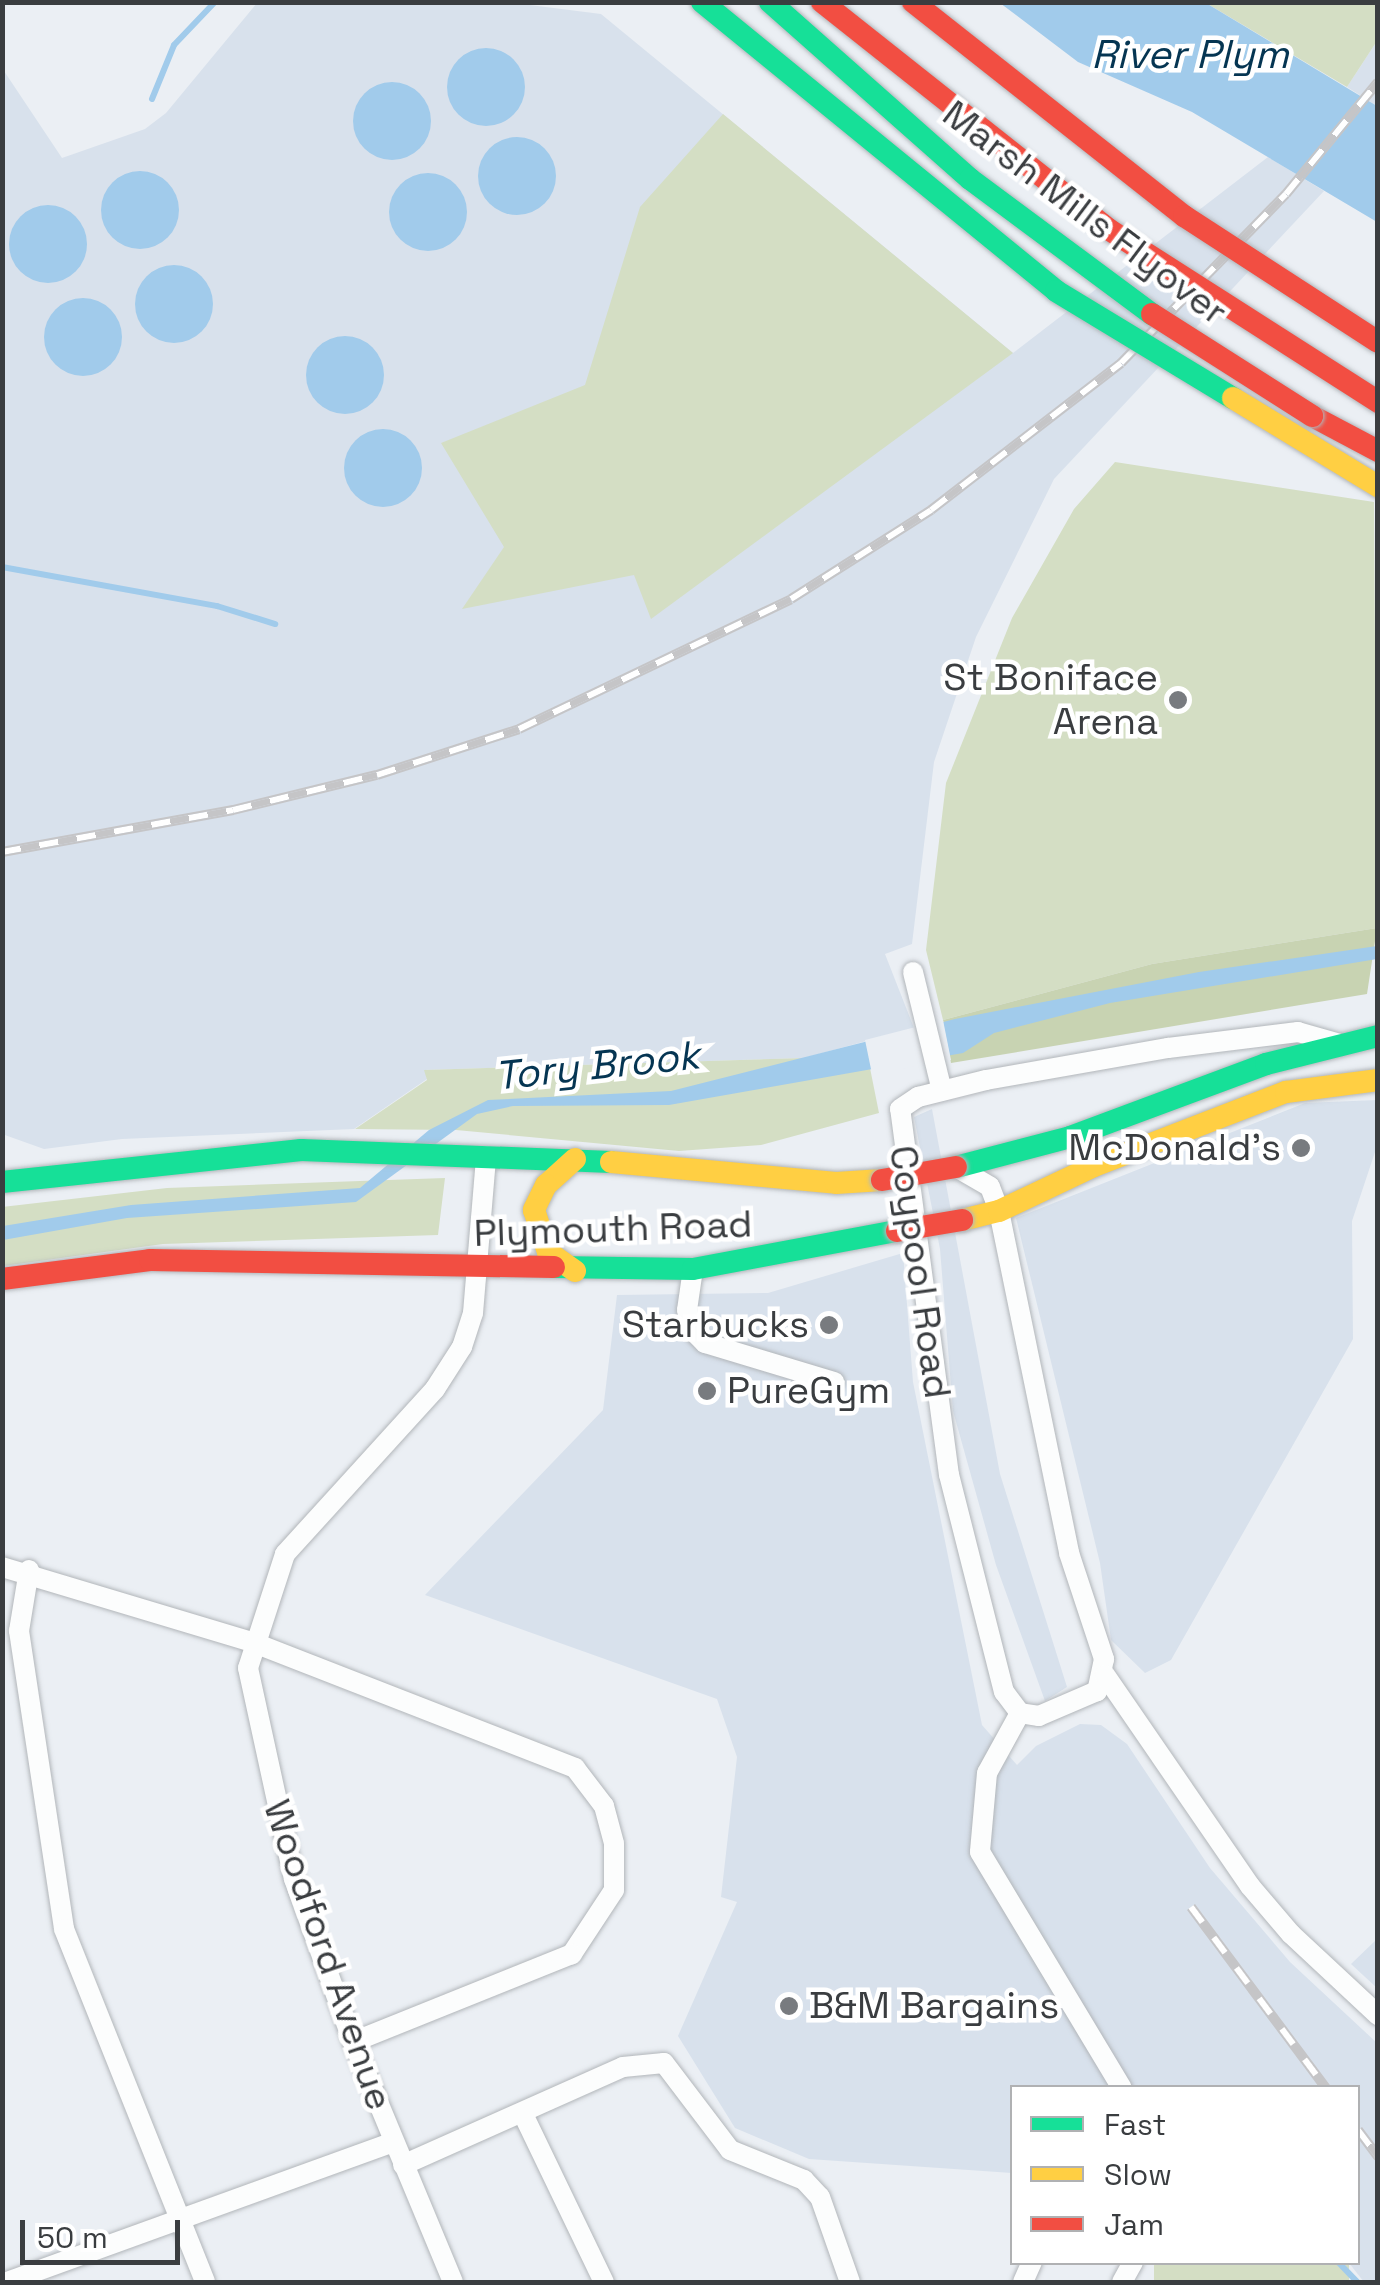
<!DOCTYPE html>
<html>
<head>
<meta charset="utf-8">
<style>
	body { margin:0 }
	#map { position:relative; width:1380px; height:2285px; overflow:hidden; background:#ebeff4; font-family:"Space Grotesk",sans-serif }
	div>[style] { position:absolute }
	.built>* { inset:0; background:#d8e1ec }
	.green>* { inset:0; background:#d4dec4; transform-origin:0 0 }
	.forest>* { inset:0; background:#c8d3b2 }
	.water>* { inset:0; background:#a1cbeb }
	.round { border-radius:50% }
	.pier>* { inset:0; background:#ebeff4 }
	.stream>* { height:6px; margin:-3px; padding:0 3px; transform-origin:3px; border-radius:3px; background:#a1cbeb }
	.roads { filter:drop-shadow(0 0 2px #b2b6ba) drop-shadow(0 0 2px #b2b6ba) }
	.street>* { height:20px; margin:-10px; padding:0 10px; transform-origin:10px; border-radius:10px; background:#fcfdfd }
	.fast>* { height:22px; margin:-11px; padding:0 11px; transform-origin:11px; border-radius:11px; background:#16e098 }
	.slow>* { height:22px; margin:-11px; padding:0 11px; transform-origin:11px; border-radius:11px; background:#ffcf43 }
	.jam>* { height:22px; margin:-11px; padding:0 11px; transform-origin:11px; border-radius:11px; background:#f24e42 }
	.rail>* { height:10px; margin-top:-5px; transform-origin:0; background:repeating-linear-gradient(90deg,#fff 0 19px,#c5c5c7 0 38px); box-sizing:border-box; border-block:2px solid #c5c5c7 }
	.bridges { filter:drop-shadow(0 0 2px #b2b6ba) drop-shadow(0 0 2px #b2b6ba) }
	.fast-bridge>* { height:22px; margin:-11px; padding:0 11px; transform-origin:11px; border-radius:11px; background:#16e098 }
	.slow-bridge>* { height:22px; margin:-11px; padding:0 11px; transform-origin:11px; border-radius:11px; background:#ffcf43 }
	.jam-bridge>* { height:22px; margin:-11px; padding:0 11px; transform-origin:11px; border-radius:11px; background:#f24e42 }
	.dots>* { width:28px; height:28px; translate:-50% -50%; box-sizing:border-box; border:5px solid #fff; border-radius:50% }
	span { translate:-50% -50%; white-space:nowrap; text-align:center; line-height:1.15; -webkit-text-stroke:9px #fff; paint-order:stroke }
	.street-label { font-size:38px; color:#3a3d40 }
	.poi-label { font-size:38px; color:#3a3d40 }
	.right { translate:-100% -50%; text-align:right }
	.left { translate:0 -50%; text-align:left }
	.water-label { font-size:40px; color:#053552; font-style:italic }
	.frame { position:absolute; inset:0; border:5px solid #3a3d40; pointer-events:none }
	.legend { position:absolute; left:1010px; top:2085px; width:350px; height:180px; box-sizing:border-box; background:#fff; border:2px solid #b0b1b3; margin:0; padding:12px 18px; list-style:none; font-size:30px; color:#3a3d40 }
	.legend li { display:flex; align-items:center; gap:20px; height:50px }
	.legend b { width:50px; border:2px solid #b0b1b3 }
	.scale { position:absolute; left:20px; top:2220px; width:160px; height:45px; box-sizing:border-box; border:5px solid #3a3d40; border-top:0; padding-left:12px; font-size:30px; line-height:35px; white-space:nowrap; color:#3a3d40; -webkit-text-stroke:8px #fff; paint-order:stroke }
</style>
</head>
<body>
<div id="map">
	<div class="built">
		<i style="clip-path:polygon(507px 2px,601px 14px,1013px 353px,1268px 157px,1324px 191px,1054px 479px,976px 637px,934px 762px,912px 944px,885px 954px,914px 1028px,804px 1058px,425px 1070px,427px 1079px,354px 1129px,122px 1139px,44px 1149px,2px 1134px,2px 68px,62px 158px,145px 129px,166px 113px,257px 3px)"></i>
		<i style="clip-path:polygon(1377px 41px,1377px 106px,1347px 87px)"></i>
		<i style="clip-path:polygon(1377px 1100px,1377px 1146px,1352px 1221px,1353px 1339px,1171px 1660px,1145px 1673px,1111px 1640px,1100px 1563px,1016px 1218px,1305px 1103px)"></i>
		<i style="clip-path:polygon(932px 1109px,1000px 1474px,1067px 1687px,1045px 1701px,996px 1565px,953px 1411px,940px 1249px,914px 1117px)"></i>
		<i style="clip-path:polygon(903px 1253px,913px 1382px,982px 1725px,1017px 1765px,1036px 1746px,1080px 1724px,1101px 1725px,1127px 1744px,1210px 1868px,1290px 1962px,1377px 2043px,1377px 2282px,1364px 2282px,1349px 2263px,1358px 2262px,1358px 2088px,1012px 2088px,1012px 2173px,809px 2159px,735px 2128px,678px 2036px,737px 1902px,721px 1897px,737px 1757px,717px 1699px,425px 1595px,603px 1410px,617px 1295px,768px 1293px)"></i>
		<i style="clip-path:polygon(1377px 1939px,1377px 1988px,1351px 1964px)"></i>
	</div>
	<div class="green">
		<i style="clip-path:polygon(1206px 3px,1377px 3px,1377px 41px,1347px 87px)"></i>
		<i style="clip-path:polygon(723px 114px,1013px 353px,651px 619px,634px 575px,462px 609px,504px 547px,441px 443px,585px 385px,640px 207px)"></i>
		<i style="clip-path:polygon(1115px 462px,1374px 502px,1377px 928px,1152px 964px,943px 1020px,926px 950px,946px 783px,1012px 618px,1074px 509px)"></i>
		<i style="clip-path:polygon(865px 1043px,879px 1113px,761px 1145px,679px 1151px,456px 1130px,355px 1129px,427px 1080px,424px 1070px,804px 1058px)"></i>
		<i style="clip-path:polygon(445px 1178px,438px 1235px,163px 1244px,3px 1266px,2px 1207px,167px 1188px)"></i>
		<i style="left:1154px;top:2263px;width:195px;height:21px"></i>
	</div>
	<div class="forest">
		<i style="clip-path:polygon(1377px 928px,1367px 994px,951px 1063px,943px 1020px,1152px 964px)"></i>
	</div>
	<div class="water">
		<i style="clip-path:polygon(1000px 3px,1206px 3px,1377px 106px,1377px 222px,1192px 112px,1078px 62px)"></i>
		<i class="round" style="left:447px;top:48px;width:78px;height:78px"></i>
		<i class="round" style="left:353px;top:82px;width:78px;height:78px"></i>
		<i class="round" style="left:478px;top:137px;width:78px;height:78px"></i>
		<i class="round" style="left:101px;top:171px;width:78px;height:78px"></i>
		<i class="round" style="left:389px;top:173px;width:78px;height:78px"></i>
		<i class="round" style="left:9px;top:205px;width:78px;height:78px"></i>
		<i class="round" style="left:135px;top:265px;width:78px;height:78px"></i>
		<i class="round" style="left:44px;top:298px;width:78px;height:78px"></i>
		<i class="round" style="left:306px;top:336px;width:78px;height:78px"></i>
		<i class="round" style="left:344px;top:429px;width:78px;height:78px"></i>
		<i style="clip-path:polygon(1377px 946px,1377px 959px,1110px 1003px,994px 1033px,963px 1053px,669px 1105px,513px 1106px,477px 1114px,356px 1202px,127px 1218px,3px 1240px,3px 1226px,131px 1205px,360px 1188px,429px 1130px,488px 1100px,671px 1091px,955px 1019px,1199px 972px)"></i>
	</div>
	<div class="pier">
		<i style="clip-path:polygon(943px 1020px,951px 1060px,872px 1074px,865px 1040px)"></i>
	</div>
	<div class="stream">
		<i style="left:152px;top:99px;width:58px;rotate:-67.8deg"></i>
		<i style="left:174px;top:45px;width:59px;rotate:-46.4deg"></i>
		<i style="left:2px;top:567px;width:219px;rotate:10.3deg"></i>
		<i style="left:217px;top:606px;width:61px;rotate:17.2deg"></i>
		<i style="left:1338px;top:2262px;width:28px;rotate:46deg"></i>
	</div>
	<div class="roads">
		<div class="street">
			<i style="left:913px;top:972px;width:122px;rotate:76.3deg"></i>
			<i style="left:956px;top:1167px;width:39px;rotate:30deg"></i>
			<i style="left:990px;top:1187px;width:26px;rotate:69deg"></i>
			<i style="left:999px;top:1211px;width:349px;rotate:78.4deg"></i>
			<i style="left:1069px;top:1553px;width:112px;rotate:71.7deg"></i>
			<i style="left:1104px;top:1659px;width:33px;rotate:102deg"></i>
			<i style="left:1097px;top:1691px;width:63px;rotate:156.7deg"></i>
			<i style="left:1039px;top:1716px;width:19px;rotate:-171deg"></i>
			<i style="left:1020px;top:1713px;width:26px;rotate:-127deg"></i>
			<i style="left:1004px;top:1692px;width:224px;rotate:-104.2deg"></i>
			<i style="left:949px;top:1475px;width:369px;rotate:-97.6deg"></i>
			<i style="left:900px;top:1109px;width:22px;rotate:-34deg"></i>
			<i style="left:918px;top:1097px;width:70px;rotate:-14deg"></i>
			<i style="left:986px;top:1080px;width:185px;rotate:-10deg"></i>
			<i style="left:1168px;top:1048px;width:131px;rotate:-7deg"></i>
			<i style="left:1298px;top:1032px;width:44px;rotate:15.9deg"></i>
			<i style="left:693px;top:1269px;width:41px;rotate:98.3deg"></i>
			<i style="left:687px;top:1310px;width:19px;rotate:78deg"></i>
			<i style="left:691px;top:1329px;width:20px;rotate:45deg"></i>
			<i style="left:705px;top:1343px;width:135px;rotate:16.8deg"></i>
			<i style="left:2px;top:1567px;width:261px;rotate:16.7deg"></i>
			<i style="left:252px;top:1642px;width:347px;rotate:21.3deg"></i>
			<i style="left:575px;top:1768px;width:48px;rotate:52.7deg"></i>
			<i style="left:604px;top:1806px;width:39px;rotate:75deg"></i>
			<i style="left:614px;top:1844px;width:46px;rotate:90deg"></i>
			<i style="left:614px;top:1890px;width:77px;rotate:123.3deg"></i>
			<i style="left:572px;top:1954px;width:236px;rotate:158.1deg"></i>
			<i style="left:29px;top:1570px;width:62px;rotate:99.3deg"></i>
			<i style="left:19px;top:1631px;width:301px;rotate:81.4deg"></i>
			<i style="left:64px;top:1929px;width:380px;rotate:68.2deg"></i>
			<i style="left:1105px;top:1675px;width:256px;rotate:55.5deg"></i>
			<i style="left:1250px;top:1886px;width:63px;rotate:49.5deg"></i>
			<i style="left:1291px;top:1934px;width:119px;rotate:43deg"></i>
			<i style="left:1020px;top:1713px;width:68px;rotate:118.8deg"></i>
			<i style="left:987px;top:1773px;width:79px;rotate:95.1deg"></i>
			<i style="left:980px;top:1852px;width:275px;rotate:59deg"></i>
			<i style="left:523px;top:2114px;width:187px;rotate:64.3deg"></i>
			<i style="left:403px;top:2165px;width:241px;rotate:-24deg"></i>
			<i style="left:623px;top:2067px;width:41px;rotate:-5.6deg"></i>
			<i style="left:664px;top:2063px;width:109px;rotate:52.8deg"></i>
			<i style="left:730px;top:2150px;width:80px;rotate:22.1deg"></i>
			<i style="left:804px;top:2180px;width:23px;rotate:47deg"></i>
			<i style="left:820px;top:2197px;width:90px;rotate:70.6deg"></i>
			<i style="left:7px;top:2282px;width:411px;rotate:-19.9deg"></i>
			<i style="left:453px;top:2282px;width:260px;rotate:-112.6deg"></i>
			<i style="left:353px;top:2042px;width:173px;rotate:-109.9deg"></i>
			<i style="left:294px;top:1879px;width:216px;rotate:-102.3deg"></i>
			<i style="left:248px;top:1668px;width:120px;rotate:-72deg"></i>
			<i style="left:285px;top:1554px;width:223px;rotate:-47.7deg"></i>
			<i style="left:435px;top:1389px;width:50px;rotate:-57.3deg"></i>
			<i style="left:462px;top:1347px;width:36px;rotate:-72deg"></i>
			<i style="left:473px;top:1313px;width:157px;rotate:-85.2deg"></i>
			<i style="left:1023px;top:2282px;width:22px;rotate:-66deg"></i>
			<i style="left:1122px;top:2282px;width:23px;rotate:-61deg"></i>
		</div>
		<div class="fast">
			<i style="left:956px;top:1167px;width:118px;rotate:-14.7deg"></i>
			<i style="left:1070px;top:1137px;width:209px;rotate:-20.4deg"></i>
			<i style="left:1266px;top:1064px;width:115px;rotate:-14deg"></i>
			<i style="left:2px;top:1182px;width:301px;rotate:-6.1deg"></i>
			<i style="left:301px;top:1150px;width:310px;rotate:2.2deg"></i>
			<i style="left:554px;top:1267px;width:139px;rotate:0.8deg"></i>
			<i style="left:693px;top:1269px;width:208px;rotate:-10.6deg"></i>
		</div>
		<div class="slow">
			<i style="left:575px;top:1159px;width:39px;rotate:138deg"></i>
			<i style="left:546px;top:1185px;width:28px;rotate:116deg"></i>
			<i style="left:534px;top:1210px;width:44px;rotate:71.6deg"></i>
			<i style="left:548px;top:1252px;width:33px;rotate:35deg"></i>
			<i style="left:611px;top:1162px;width:226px;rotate:5.3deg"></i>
			<i style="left:836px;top:1183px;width:46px;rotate:-3.7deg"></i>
			<i style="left:962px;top:1220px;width:38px;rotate:-14deg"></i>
			<i style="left:999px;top:1211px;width:105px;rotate:-25.3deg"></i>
			<i style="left:1094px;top:1166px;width:206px;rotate:-21.1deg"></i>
			<i style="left:1286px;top:1092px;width:93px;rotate:-7.4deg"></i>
		</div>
		<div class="jam">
			<i style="left:1312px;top:416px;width:75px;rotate:27.9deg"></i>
			<i style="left:2px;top:1279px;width:149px;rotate:-7.3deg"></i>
			<i style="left:150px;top:1260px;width:404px;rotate:1deg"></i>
		</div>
	</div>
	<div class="rail">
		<i style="left:2px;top:852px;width:235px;rotate:-10.3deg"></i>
		<i style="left:233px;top:810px;width:148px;rotate:-13.7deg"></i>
		<i style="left:377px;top:775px;width:149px;rotate:-17.9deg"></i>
		<i style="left:519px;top:729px;width:301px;rotate:-25.5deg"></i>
		<i style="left:791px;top:599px;width:166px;rotate:-32.4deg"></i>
		<i style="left:931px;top:510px;width:240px;rotate:-37.7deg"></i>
		<i style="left:1121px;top:363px;width:236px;rotate:-45.7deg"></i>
		<i style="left:1286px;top:194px;width:145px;rotate:-50.6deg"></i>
		<i style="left:1191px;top:1907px;width:226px;rotate:53.3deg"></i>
		<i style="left:1358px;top:2130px;width:34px;rotate:53deg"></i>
	</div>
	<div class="bridges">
		<div class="fast-bridge">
			<i style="left:702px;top:2px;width:457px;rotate:39.2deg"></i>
			<i style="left:1056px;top:291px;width:207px;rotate:31.2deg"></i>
			<i style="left:770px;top:2px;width:267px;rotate:41.5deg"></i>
			<i style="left:970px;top:179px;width:227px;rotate:36.6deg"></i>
		</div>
		<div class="slow-bridge">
			<i style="left:1233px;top:398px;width:170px;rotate:31.3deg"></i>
		</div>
		<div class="jam-bridge">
			<i style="left:822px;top:2px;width:365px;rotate:38.4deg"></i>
			<i style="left:1108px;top:229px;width:321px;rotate:32.6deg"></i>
			<i style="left:913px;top:2px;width:345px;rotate:38.3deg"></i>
			<i style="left:1184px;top:216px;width:231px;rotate:33deg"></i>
			<i style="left:1152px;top:314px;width:190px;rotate:32.5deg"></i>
			<i style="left:882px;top:1180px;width:75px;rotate:-10deg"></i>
			<i style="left:897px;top:1231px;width:66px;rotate:-9.6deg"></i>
		</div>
	</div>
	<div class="dots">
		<i style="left:1178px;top:700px;background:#787b7f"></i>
		<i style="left:1301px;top:1148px;background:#787b7f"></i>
		<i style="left:829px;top:1325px;background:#787b7f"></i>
		<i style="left:707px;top:1391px;background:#787b7f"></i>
		<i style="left:789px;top:2006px;background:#787b7f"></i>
	</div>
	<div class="street-label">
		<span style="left:1085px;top:213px;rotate:37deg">Marsh Mills Flyover</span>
		<span style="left:613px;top:1229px;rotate:-2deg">Plymouth Road</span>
		<span style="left:920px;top:1272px;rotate:82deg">Coypool Road</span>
		<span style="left:328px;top:1955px;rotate:71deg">Woodford Avenue</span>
	</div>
	<div class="poi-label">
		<span class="right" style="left:1158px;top:700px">St Boniface<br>Arena</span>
		<span class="right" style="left:1281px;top:1148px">McDonald's</span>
		<span class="right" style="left:809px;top:1325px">Starbucks</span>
		<span class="left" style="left:727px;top:1391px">PureGym</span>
		<span class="left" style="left:809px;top:2006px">B&amp;M Bargains</span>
	</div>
	<div class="water-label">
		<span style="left:1190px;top:55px">River Plym</span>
		<span style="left:597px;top:1066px;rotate:-6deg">Tory Brook</span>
	</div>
	<div class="frame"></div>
	<ul class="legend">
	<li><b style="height:12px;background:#16e098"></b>Fast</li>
	<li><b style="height:12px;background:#ffcf43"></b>Slow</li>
	<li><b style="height:12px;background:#f24e42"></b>Jam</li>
	</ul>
	<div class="scale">50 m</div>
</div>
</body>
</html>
